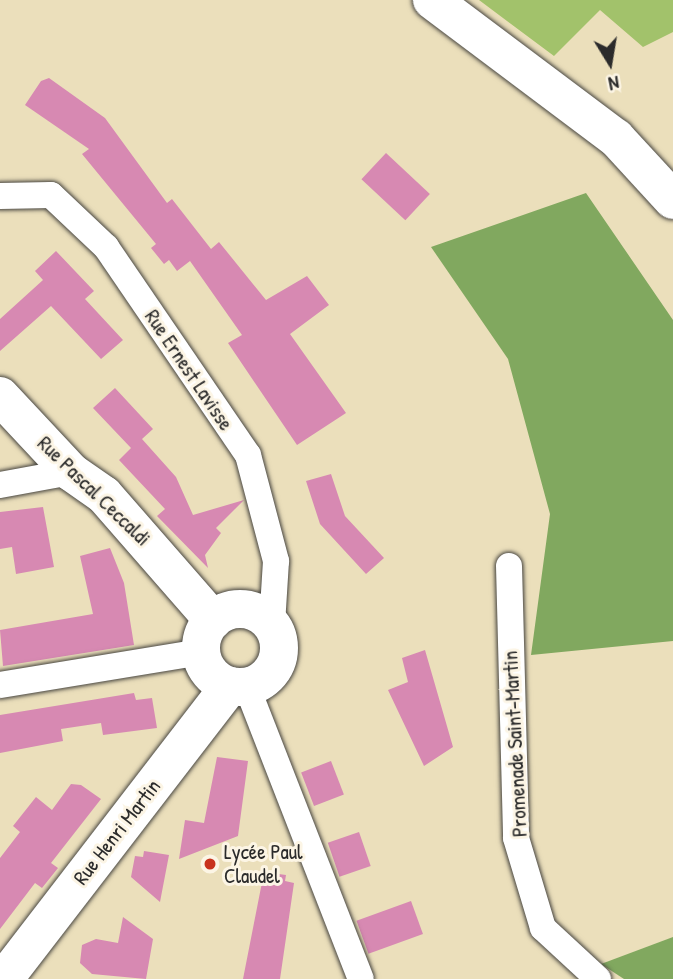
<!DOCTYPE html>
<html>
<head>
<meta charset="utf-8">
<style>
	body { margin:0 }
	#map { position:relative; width:673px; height:979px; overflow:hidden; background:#ebdfbb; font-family:"Patrick Hand",sans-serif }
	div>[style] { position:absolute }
	.green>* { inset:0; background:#a2c26b }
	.forest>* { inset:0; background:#81a85f }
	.building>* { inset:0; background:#d789b2; transform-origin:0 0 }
	.roads { filter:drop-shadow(0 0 2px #484641) drop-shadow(0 0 2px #484641) }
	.street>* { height:26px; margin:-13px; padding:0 13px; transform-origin:13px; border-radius:13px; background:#fff }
	.secondary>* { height:38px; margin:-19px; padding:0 19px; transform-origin:19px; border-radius:19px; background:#fff }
	.secondary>.ring { margin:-19px; padding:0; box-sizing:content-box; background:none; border:38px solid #fff; border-radius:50% }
	.dots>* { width:19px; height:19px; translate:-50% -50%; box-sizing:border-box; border:4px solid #fcf5e5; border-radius:50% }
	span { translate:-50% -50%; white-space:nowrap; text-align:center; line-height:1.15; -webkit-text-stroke:6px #fcf5e5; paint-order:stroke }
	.street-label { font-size:21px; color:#2b2b2b }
	.poi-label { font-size:21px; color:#2b2b2b }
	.left { translate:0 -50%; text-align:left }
	.north { position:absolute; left:575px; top:28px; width:70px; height:70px; -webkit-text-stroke:5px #fcf5e5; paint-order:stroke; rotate:169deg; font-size:19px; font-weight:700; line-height:28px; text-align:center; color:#2b2b2b }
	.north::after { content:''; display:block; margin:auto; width:24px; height:32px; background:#2b2b2b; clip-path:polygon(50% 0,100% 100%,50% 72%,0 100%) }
</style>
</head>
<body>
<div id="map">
	<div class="green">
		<i style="clip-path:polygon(479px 0,673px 0,673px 32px,643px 47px,600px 10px,554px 56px)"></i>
	</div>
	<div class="forest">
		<i style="clip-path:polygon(586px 193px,673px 320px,673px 641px,531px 655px,550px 514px,508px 359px,431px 247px)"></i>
		<i style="clip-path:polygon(673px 937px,673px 979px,624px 979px,601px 964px)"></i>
	</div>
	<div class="building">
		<i style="clip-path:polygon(49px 78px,105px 118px,167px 203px,172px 199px,211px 249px,219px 242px,266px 300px,307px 276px,329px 305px,290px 334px,346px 413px,297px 445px,228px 343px,242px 335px,190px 261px,177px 271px,169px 260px,164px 264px,151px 248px,156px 244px,82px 154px,89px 149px,25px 105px,41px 81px)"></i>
		<i style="left:386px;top:153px;width:60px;height:36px;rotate:43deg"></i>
		<i style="clip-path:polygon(56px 251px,94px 291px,85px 299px,123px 340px,101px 359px,51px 306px,0 351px,0 319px,43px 280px,35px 271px)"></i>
		<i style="clip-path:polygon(115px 388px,153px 429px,142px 439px,176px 477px,193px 515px,244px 500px,216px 528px,221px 533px,205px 555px,208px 568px,157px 516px,165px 509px,119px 460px,131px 448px,93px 408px)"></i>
		<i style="clip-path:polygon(331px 474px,345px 516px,384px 558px,366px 574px,320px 524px,306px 481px)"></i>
		<i style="clip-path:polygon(43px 507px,54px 567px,16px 574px,12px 547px,0 549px,0 512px)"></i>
		<i style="clip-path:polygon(110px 548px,124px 583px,134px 645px,3px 666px,0 630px,93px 614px,80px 556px)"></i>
		<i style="clip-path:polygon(425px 650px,453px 747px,424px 766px,388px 690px,408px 682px,402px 658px)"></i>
		<i style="clip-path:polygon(134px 693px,136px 700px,152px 698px,157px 728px,103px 735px,101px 723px,61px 729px,63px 741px,0 753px,0 715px)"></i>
		<i style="clip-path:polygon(217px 757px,248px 761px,238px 836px,179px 859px,185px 820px,204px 823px)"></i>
		<i style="left:331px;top:761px;width:36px;height:32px;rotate:69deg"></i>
		<i style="clip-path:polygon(71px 784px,81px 785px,101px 799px,51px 863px,58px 868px,42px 888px,35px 883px,0 929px,0 858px,20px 832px,13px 826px,36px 797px,52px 810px)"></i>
		<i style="left:359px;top:832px;width:36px;height:33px;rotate:71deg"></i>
		<i style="clip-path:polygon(144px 851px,169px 855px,160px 902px,131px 877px,135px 856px,143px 857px)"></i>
		<i style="clip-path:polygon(264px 872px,286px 875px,285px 881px,294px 883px,280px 979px,243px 979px)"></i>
		<i style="left:411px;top:901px;width:35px;height:58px;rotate:70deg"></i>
		<i style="clip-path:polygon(123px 917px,153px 939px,146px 979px,92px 974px,80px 963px,82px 945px,96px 939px,118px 943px)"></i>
	</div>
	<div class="roads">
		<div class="street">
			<i style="left:0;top:196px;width:51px;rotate:-1.1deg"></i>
			<i style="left:51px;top:195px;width:76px;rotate:43.4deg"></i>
			<i style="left:106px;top:247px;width:252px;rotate:55.7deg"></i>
			<i style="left:248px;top:455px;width:110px;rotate:75.2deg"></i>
			<i style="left:276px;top:561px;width:63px;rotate:93.6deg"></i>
			<i style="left:0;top:485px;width:72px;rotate:-10.4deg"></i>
			<i style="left:509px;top:566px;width:272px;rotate:88.5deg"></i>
			<i style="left:516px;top:838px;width:94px;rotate:73.3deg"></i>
			<i style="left:543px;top:928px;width:75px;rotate:42.8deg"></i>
			<i style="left:0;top:685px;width:204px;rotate:-9.3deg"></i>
			<i style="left:247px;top:687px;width:313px;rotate:68.7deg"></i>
		</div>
		<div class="secondary">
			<i style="left:432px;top:0;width:230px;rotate:36.9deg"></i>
			<i style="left:616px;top:138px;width:84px;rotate:47.4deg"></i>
			<i style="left:0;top:396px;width:104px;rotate:46.9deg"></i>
			<i style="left:71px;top:472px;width:40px;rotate:34.9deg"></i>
			<i style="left:104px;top:495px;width:166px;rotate:48.9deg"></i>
			<i class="ring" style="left:201px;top:609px;width:40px;height:40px"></i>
			<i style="left:4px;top:979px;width:370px;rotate:-52.4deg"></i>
		</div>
	</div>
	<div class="dots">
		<i style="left:210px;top:864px;background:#c8321e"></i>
	</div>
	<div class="street-label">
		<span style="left:189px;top:370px;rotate:56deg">Rue Ernest Lavisse</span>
		<span style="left:94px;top:491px;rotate:44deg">Rue Pascal Ceccaldi</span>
		<span style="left:515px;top:744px;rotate:-93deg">Promenade Saint-Martin</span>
		<span style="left:117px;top:832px;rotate:-52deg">Rue Henri Martin</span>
	</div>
	<div class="poi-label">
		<span class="left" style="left:224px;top:864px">Lycée Paul<br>Claudel</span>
	</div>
	<div class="north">N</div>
</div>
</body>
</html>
